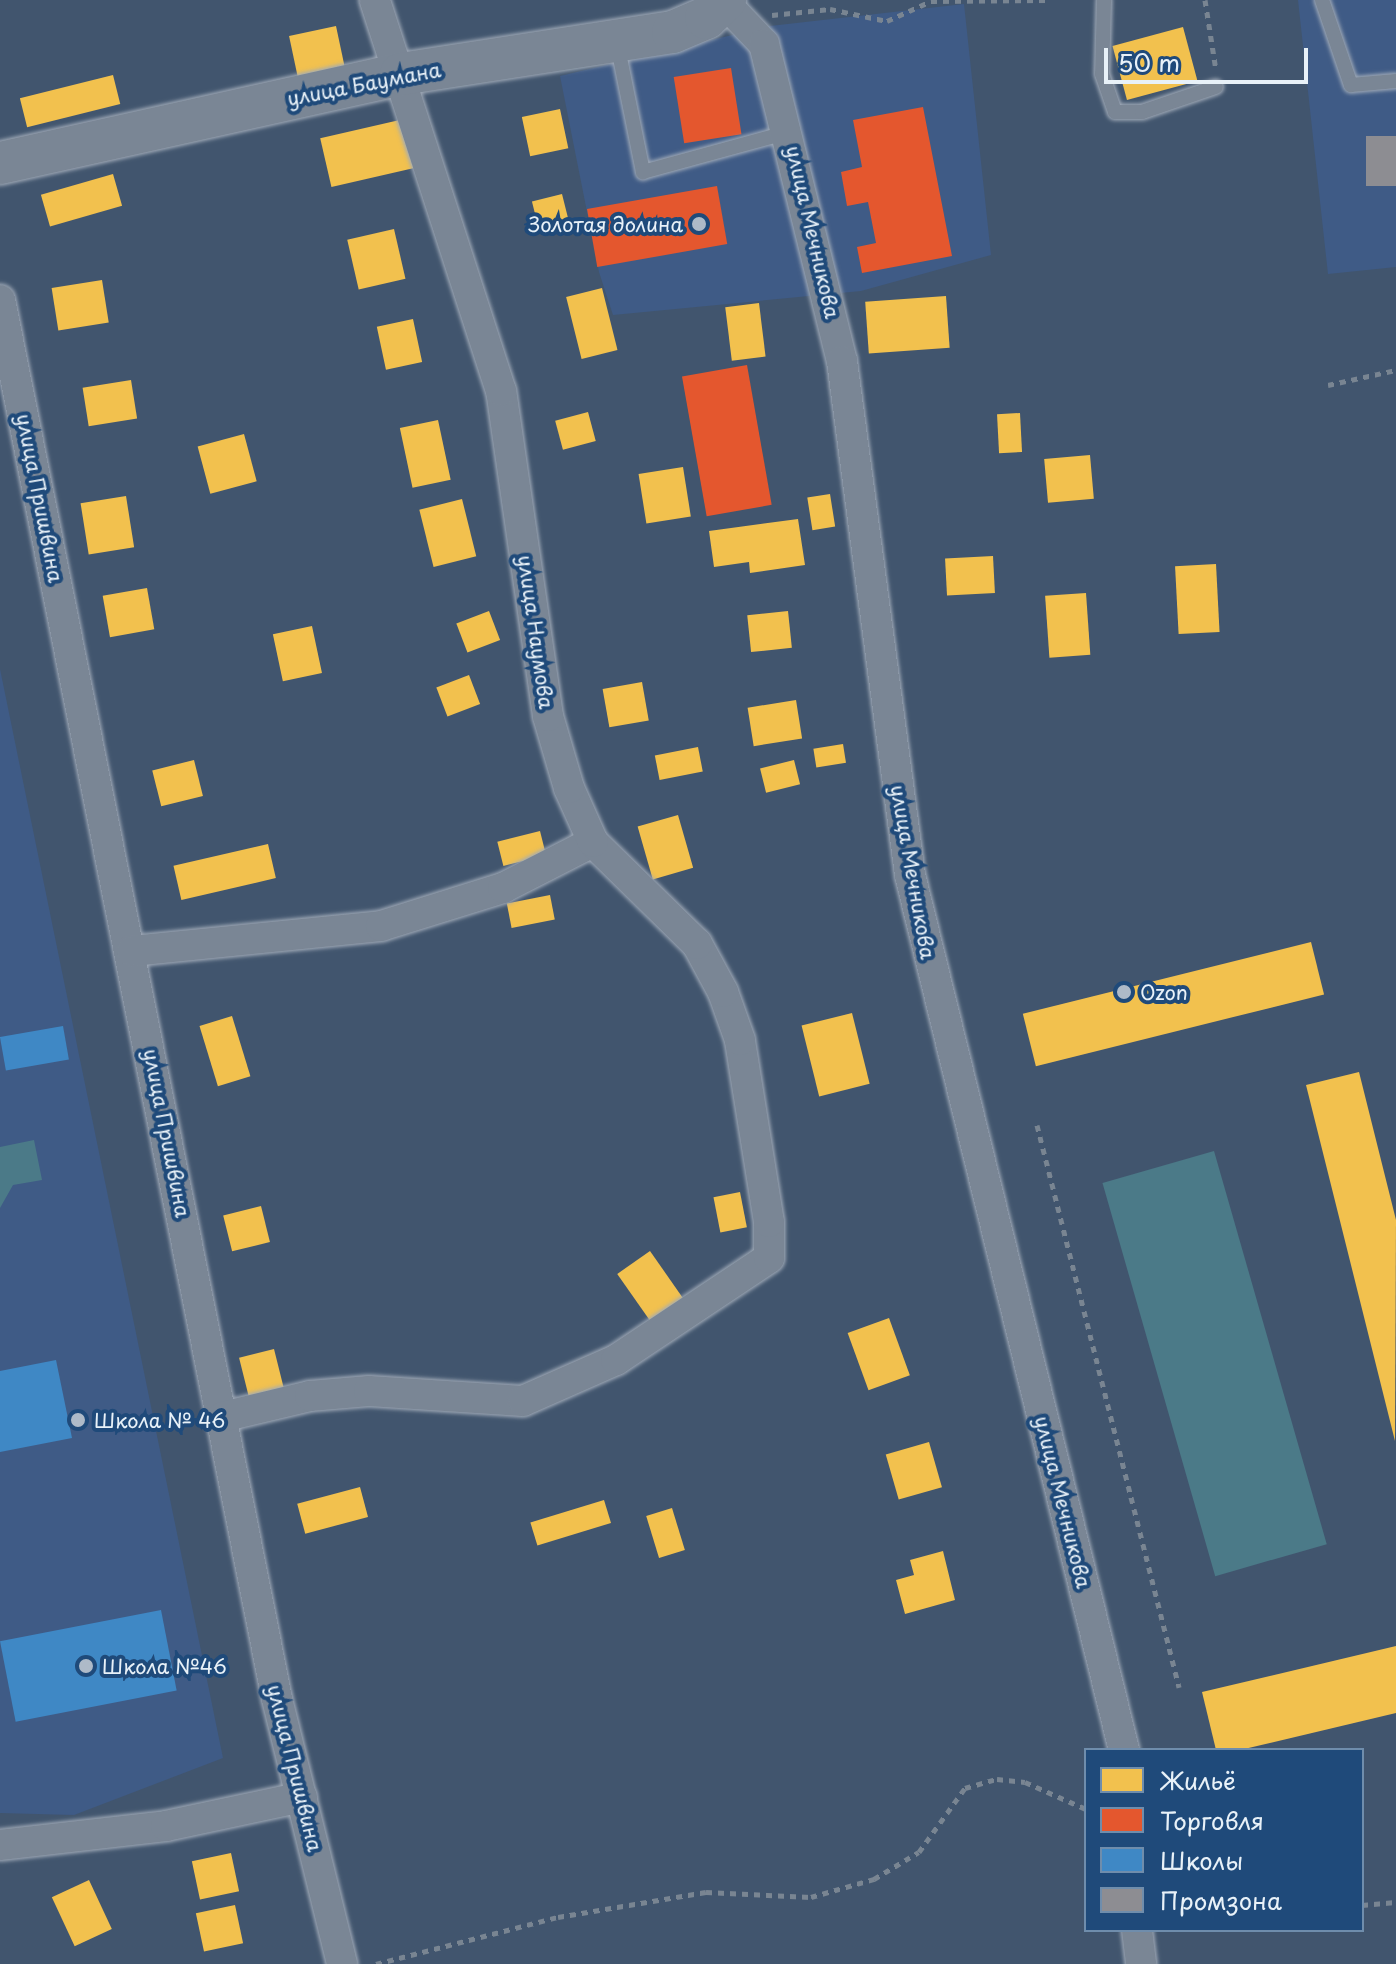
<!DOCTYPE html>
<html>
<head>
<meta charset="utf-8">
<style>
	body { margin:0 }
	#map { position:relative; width:1396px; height:1964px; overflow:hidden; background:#41556e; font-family:"Playpen Sans",sans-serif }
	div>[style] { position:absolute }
	.built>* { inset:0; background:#3f5b86 }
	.green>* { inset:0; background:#4b7a88; transform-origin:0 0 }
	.homes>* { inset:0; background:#f2c14e; transform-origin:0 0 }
	.shops>* { inset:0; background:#e4572e; transform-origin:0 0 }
	.schools>* { inset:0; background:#3f88c5; transform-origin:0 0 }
	.industry>* { inset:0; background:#8d8d92; transform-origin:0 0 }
	.path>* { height:5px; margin-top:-2.5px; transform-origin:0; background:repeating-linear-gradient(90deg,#798592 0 6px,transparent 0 12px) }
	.roads { filter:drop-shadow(0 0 2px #a0aab7) drop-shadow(0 0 2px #a0aab7) }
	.service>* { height:14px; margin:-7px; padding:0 7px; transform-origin:7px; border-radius:7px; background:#7a8695 }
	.minor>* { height:30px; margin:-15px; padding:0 15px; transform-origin:15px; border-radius:15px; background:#7a8695 }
	.secondary>* { height:42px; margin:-21px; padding:0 21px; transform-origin:21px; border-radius:21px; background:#7a8695 }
	.dots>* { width:22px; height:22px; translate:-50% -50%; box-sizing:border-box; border:4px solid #1f4a7a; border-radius:50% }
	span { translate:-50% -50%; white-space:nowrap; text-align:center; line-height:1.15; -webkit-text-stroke:8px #1f4a7a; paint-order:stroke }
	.street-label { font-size:20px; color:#e8f1f8 }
	.poi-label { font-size:20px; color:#e8f1f8 }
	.right { translate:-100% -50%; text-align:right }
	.left { translate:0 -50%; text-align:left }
	.legend { position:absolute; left:1084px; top:1748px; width:280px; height:184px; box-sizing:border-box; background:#1f4a7a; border:2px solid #6f8dac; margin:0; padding:10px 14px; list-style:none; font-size:24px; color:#e8f1f8 }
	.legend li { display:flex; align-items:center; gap:16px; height:40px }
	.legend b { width:40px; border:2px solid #6f8dac }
	.scale { position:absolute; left:1104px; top:48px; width:204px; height:36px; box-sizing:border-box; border:4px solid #e8f1f8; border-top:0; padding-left:10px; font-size:24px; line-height:28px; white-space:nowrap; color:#e8f1f8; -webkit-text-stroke:6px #1f4a7a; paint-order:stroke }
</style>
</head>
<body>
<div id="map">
	<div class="built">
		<i style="clip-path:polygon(1298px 0,1396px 0,1396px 267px,1328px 274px)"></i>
		<i style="clip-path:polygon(964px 4px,991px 255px,861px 291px,613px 315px,599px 272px,560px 76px,770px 26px)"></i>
		<i style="clip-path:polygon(0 669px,223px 1758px,74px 1815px,0 1813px)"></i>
	</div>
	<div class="green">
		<i style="clip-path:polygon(34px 1140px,42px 1180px,13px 1185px,0 1208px,0 1147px)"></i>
		<i style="left:1214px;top:1151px;width:409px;height:116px;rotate:74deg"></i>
	</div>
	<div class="homes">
		<i style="left:336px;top:26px;width:47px;height:48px;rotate:78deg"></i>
		<i style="left:1183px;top:27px;width:56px;height:73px;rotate:75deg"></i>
		<i style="left:113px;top:75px;width:30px;height:96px;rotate:76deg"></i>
		<i style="left:560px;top:109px;width:40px;height:39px;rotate:78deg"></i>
		<i style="left:404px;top:119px;width:50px;height:86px;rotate:77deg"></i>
		<i style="left:113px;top:174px;width:33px;height:75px;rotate:74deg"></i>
		<i style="left:562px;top:194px;width:25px;height:31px;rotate:76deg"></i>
		<i style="left:394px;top:229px;width:51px;height:48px;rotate:77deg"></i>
		<i style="left:102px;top:280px;width:43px;height:51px;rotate:81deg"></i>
		<i style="left:602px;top:288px;width:64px;height:37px;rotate:76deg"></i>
		<i style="left:946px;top:296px;width:52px;height:81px;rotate:86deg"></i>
		<i style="left:759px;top:303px;width:54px;height:34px;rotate:83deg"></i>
		<i style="left:413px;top:319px;width:44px;height:37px;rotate:78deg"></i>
		<i style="left:131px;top:380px;width:39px;height:49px;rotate:81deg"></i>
		<i style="left:588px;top:412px;width:30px;height:34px;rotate:75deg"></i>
		<i style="left:1020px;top:413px;width:39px;height:23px;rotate:87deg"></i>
		<i style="left:438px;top:420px;width:61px;height:39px;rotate:78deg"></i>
		<i style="left:244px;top:434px;width:49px;height:48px;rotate:75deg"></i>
		<i style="left:1090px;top:455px;width:44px;height:46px;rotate:85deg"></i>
		<i style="left:683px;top:467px;width:50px;height:45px;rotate:81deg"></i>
		<i style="left:830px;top:494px;width:33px;height:23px;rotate:81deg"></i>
		<i style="left:126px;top:496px;width:52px;height:46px;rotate:81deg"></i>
		<i style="left:462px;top:499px;width:59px;height:44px;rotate:76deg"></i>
		<i style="clip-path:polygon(798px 519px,805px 565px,750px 573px,749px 562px,714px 567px,709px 531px)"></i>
		<i style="left:993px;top:556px;width:37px;height:48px;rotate:87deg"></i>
		<i style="left:1216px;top:564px;width:68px;height:41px;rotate:87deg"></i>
		<i style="left:147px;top:588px;width:42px;height:45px;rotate:80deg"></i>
		<i style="left:1086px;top:593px;width:62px;height:41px;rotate:86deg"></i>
		<i style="left:489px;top:611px;width:31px;height:35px;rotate:69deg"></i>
		<i style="left:788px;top:611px;width:37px;height:41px;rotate:84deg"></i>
		<i style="left:312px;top:626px;width:48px;height:40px;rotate:78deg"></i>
		<i style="left:469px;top:675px;width:31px;height:35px;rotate:69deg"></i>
		<i style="left:642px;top:682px;width:39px;height:40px;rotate:80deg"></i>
		<i style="left:796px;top:700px;width:39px;height:49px;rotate:81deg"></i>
		<i style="left:843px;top:744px;width:19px;height:30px;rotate:81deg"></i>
		<i style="left:698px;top:747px;width:25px;height:44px;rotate:79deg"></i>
		<i style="left:194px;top:760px;width:37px;height:43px;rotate:76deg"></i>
		<i style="left:794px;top:760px;width:25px;height:35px;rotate:76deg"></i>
		<i style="left:678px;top:815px;width:55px;height:42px;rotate:74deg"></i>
		<i style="left:540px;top:831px;width:25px;height:44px;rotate:76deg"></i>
		<i style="left:268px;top:844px;width:35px;height:97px;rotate:77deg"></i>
		<i style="left:550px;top:895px;width:25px;height:44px;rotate:79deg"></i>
		<i style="left:1311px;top:942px;width:54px;height:297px;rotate:76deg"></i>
		<i style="left:852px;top:1013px;width:73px;height:52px;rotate:76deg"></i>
		<i style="left:232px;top:1016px;width:63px;height:34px;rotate:73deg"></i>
		<i style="clip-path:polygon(1359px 1072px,1396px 1220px,1395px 1441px,1306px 1085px)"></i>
		<i style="left:740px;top:1192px;width:36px;height:27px;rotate:79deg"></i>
		<i style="left:261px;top:1206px;width:37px;height:39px;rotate:76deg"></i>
		<i style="left:650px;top:1251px;width:60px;height:40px;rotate:55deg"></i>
		<i style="left:889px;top:1318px;width:61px;height:44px;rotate:70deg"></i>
		<i style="left:274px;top:1349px;width:42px;height:36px;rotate:76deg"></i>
		<i style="left:929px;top:1442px;width:47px;height:45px;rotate:74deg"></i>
		<i style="left:360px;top:1487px;width:31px;height:65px;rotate:75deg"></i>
		<i style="left:604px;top:1500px;width:24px;height:77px;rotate:73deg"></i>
		<i style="left:672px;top:1508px;width:44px;height:27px;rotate:73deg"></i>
		<i style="clip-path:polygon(943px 1551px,955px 1600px,905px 1614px,896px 1580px,914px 1575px,910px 1560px)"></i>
		<i style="clip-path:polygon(1396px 1646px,1396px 1713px,1240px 1750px,1216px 1750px,1202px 1692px)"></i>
		<i style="left:231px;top:1853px;width:39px;height:40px;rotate:78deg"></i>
		<i style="left:89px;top:1880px;width:54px;height:41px;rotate:65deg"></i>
		<i style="left:235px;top:1905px;width:39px;height:40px;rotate:78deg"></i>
	</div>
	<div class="shops">
		<i style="left:731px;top:68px;width:67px;height:58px;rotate:81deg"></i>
		<i style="clip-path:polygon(923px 107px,952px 256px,862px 273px,857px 247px,876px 243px,868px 202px,847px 206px,841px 172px,862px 167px,853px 120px)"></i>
		<i style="left:717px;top:186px;width:59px;height:132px;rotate:80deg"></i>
		<i style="left:747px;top:365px;width:142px;height:66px;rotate:80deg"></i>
	</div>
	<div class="schools">
		<i style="left:63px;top:1026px;width:34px;height:64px;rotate:80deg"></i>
		<i style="clip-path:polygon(56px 1360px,72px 1438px,0 1452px,0 1371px)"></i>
		<i style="left:161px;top:1610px;width:82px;height:164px;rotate:79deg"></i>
	</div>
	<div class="industry">
		<i style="left:1396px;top:136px;width:50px;height:30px;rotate:90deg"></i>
	</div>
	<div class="path">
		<i style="left:1205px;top:0;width:71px;rotate:81.1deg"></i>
		<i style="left:772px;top:15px;width:58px;rotate:-5.9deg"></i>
		<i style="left:830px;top:9px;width:58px;rotate:11.9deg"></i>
		<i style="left:887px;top:21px;width:48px;rotate:-24.4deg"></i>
		<i style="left:931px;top:1px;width:117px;rotate:-0.5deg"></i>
		<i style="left:1328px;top:385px;width:70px;rotate:-12.4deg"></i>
		<i style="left:1037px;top:1125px;width:580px;rotate:75.82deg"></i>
		<i style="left:1362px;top:1905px;width:34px;rotate:-5deg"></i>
		<i style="left:376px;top:1964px;width:188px;rotate:-14.5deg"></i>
		<i style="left:558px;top:1917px;width:150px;rotate:-9.6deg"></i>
		<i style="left:706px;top:1892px;width:105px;rotate:2.7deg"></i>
		<i style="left:811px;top:1897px;width:66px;rotate:-15.9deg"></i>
		<i style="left:874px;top:1879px;width:52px;rotate:-31deg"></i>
		<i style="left:919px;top:1852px;width:79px;rotate:-54.3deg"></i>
		<i style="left:965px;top:1788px;width:33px;rotate:-16deg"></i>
		<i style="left:997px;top:1779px;width:28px;rotate:6deg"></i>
		<i style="left:1025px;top:1782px;width:67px;rotate:23.9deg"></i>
	</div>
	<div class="roads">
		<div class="service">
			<i style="left:1104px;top:0;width:74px;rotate:91.5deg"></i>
			<i style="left:1102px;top:74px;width:40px;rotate:71.1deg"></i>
			<i style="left:1115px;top:112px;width:27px"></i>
			<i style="left:1142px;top:112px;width:78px;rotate:-18.7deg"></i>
			<i style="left:1322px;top:0;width:90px;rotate:71.2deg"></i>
			<i style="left:1351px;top:85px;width:45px;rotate:-5.1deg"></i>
			<i style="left:617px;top:43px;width:132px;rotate:78.6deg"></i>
			<i style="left:643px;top:172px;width:151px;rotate:-15.3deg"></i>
		</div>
		<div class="minor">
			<i style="left:724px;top:2px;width:58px;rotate:46.4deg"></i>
			<i style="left:764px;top:44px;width:326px;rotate:76.2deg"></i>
			<i style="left:842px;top:361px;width:518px;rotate:82.46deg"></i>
			<i style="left:910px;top:875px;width:901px;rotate:76.26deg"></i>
			<i style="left:0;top:300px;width:1426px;rotate:78.8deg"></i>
			<i style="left:277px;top:1699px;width:273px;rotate:76.2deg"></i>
			<i style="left:132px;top:951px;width:250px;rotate:-5.7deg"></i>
			<i style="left:381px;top:926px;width:128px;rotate:-17.3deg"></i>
			<i style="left:503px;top:888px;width:101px;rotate:-27.1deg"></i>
			<i style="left:222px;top:1417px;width:90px;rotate:-13.4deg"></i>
			<i style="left:310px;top:1396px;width:59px;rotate:-4.8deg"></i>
			<i style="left:369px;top:1391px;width:154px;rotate:3.7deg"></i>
			<i style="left:523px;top:1401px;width:102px;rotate:-23.8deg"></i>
			<i style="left:616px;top:1360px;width:184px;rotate:-33.7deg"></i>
			<i style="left:769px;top:1258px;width:36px;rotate:-90deg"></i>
			<i style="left:769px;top:1222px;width:184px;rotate:-99.1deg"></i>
			<i style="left:740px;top:1040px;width:51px;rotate:-109.5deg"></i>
			<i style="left:723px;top:992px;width:55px;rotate:-118.4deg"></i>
			<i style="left:697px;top:944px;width:146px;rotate:-135.6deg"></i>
			<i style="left:593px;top:842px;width:59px;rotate:-114deg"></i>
			<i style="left:569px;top:788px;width:75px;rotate:-106.3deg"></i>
			<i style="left:548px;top:716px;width:328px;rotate:-98.2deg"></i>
			<i style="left:501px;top:391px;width:411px;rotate:-107.9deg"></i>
			<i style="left:0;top:1845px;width:167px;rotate:-6.5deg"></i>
			<i style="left:166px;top:1826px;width:139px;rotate:-12deg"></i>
			<i style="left:1137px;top:1930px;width:34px;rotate:83deg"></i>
		</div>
		<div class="secondary">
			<i style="left:0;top:163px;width:411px;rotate:-12.5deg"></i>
			<i style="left:401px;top:74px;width:275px;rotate:-8.8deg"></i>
			<i style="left:673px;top:32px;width:36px;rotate:-23deg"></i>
			<i style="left:706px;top:18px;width:26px;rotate:-43deg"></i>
		</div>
	</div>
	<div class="dots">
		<i style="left:699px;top:224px;background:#aebac8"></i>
		<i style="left:1124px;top:992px;background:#aebac8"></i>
		<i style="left:78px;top:1420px;background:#aebac8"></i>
		<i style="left:86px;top:1666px;background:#aebac8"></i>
	</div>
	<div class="street-label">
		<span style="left:364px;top:84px;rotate:-11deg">улица Баумана</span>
		<span style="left:813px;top:232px;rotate:77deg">улица Мечникова</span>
		<span style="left:40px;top:498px;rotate:79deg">улица Пришвина</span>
		<span style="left:536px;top:632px;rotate:82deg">улица Наумова</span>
		<span style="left:913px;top:872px;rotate:80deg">улица Мечникова</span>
		<span style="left:167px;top:1133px;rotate:79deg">улица Пришвина</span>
		<span style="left:1063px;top:1502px;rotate:76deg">улица Мечникова</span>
		<span style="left:295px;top:1768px;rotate:76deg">улица Пришвина</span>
	</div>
	<div class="poi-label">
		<span class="right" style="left:683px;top:224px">Золотая долина</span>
		<span class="left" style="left:1140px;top:992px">Ozon</span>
		<span class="left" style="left:94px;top:1420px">Школа № 46</span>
		<span class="left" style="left:102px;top:1666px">Школа №46</span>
	</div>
	<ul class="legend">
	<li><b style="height:22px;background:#f2c14e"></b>Жильё</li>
	<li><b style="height:22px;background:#e4572e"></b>Торговля</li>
	<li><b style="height:22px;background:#3f88c5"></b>Школы</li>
	<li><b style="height:22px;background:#8d8d92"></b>Промзона</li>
	</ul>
	<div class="scale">50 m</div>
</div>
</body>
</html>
